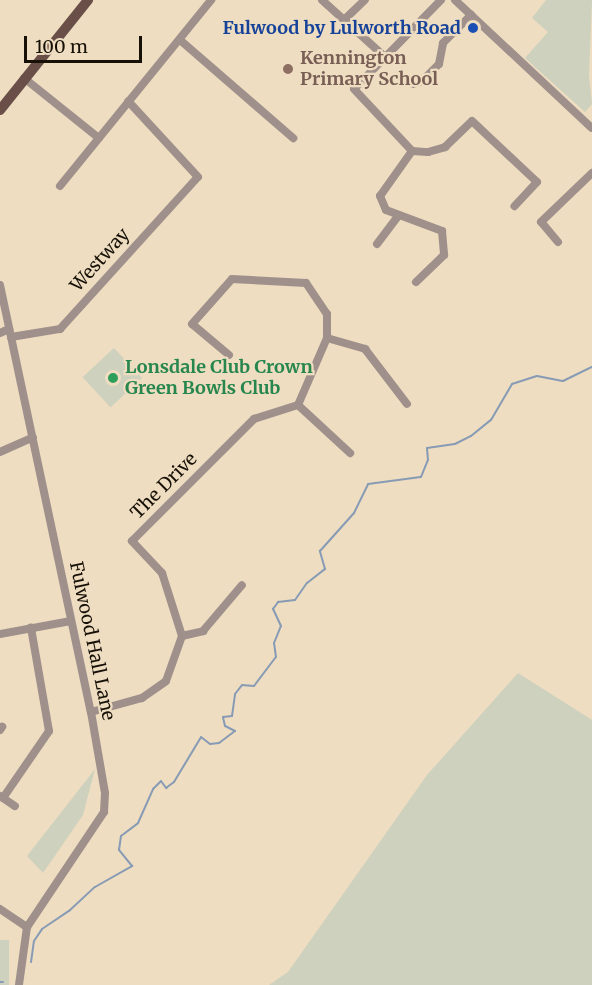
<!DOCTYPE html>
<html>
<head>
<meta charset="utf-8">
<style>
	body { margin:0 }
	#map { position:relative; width:592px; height:985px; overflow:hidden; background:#eeddc1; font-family:Merriweather,serif }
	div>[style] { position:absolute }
	.green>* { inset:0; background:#cdd1bd; transform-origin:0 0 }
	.stream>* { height:2px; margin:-1px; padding:0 1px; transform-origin:1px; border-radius:1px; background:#879bb5 }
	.minor>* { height:8px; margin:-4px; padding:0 4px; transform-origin:4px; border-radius:4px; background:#9f908b }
	.major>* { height:10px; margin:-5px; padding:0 5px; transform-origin:5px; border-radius:5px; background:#694f47 }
	.dots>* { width:16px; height:16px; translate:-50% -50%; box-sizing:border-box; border:3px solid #eeddc1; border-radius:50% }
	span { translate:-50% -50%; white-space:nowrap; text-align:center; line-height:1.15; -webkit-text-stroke:4.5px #eeddc1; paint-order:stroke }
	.transit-label { font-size:18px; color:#164399; font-weight:700 }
	.right { translate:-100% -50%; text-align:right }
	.education-label { font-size:18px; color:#785e54; font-weight:700 }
	.left { translate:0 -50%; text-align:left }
	.street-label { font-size:18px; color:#161007 }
	.leisure-label { font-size:18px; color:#27864d; font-weight:700 }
	.scale { position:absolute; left:24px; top:36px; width:118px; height:27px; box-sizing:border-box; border:3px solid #161007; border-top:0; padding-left:8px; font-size:18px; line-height:21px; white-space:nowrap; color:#161007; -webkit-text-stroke:4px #eeddc1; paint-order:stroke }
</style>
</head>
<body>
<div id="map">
	<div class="green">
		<i style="clip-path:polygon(546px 0,592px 0,589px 75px,592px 104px,585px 112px,525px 58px,548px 32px,532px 18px)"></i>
		<i style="left:114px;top:348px;width:41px;height:43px;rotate:47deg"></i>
		<i style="clip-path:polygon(518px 673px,592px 720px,592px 985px,269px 985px,288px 972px,427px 775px)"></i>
		<i style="clip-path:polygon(95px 769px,83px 815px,43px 873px,27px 856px)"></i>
		<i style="left:0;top:940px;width:9px;height:45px"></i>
	</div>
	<div class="stream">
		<i style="left:31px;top:962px;width:21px;rotate:-82deg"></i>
		<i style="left:34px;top:941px;width:14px;rotate:-56deg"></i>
		<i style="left:42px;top:929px;width:32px;rotate:-34deg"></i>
		<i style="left:69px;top:911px;width:35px;rotate:-43deg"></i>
		<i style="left:95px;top:887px;width:43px;rotate:-29.6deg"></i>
		<i style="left:132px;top:866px;width:21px;rotate:-129deg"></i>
		<i style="left:119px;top:850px;width:14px;rotate:-82deg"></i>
		<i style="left:121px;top:836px;width:21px;rotate:-37deg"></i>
		<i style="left:138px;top:823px;width:37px;rotate:-66deg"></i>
		<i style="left:153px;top:789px;width:11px;rotate:-45deg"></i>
		<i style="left:161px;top:781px;width:9px;rotate:54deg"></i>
		<i style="left:166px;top:788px;width:10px;rotate:-37deg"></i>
		<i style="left:174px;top:782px;width:52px;rotate:-59deg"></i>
		<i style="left:201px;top:737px;width:11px;rotate:38deg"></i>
		<i style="left:210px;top:744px;width:9px;rotate:-6deg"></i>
		<i style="left:219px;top:743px;width:20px;rotate:-37deg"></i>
		<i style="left:235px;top:731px;width:11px;rotate:-153deg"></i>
		<i style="left:225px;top:726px;width:9px;rotate:-103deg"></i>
		<i style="left:223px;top:717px;width:9px;rotate:-6deg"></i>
		<i style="left:232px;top:716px;width:22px;rotate:-82deg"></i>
		<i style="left:235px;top:694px;width:11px;rotate:-52deg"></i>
		<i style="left:242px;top:685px;width:12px;rotate:5deg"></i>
		<i style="left:254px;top:686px;width:36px;rotate:-53deg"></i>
		<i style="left:276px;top:657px;width:14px;rotate:-98deg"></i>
		<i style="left:274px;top:643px;width:18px;rotate:-68deg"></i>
		<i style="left:281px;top:626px;width:19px;rotate:-115deg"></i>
		<i style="left:273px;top:609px;width:9px;rotate:-54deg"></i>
		<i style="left:278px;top:602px;width:17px;rotate:-7deg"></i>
		<i style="left:295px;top:600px;width:21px;rotate:-55deg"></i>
		<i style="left:307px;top:583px;width:23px;rotate:-38deg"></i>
		<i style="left:325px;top:569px;width:19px;rotate:-106deg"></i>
		<i style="left:320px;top:551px;width:51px;rotate:-48.2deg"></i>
		<i style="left:354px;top:513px;width:32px;rotate:-64deg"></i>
		<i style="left:368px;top:484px;width:53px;rotate:-7.5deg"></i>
		<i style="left:421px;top:477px;width:18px;rotate:-68deg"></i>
		<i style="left:428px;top:460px;width:12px;rotate:-95deg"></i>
		<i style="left:427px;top:448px;width:28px;rotate:-8deg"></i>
		<i style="left:455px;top:444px;width:18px;rotate:-27deg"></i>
		<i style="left:471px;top:436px;width:26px;rotate:-39deg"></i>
		<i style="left:491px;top:420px;width:42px;rotate:-59.7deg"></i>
		<i style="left:512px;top:384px;width:26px;rotate:-18deg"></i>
		<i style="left:537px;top:376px;width:26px;rotate:11deg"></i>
		<i style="left:563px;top:381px;width:32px;rotate:-26deg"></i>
		<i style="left:0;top:982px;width:3px"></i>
	</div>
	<div class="minor">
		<i style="left:322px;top:0;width:85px;rotate:42.1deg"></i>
		<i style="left:441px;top:0;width:124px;rotate:134.3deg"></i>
		<i style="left:354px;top:89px;width:85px;rotate:46.9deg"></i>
		<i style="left:412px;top:151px;width:16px;rotate:4deg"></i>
		<i style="left:428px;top:152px;width:18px;rotate:-16deg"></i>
		<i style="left:445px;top:147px;width:37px;rotate:-44deg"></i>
		<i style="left:472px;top:121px;width:89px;rotate:43.2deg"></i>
		<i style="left:537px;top:182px;width:33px;rotate:133deg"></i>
		<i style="left:455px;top:0;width:187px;rotate:43.1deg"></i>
		<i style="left:344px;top:20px;width:29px;rotate:-44deg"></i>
		<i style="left:180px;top:40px;width:150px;rotate:40.9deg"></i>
		<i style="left:24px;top:78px;width:96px;rotate:38.7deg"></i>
		<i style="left:413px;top:84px;width:9px;rotate:-18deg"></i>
		<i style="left:422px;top:81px;width:24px;rotate:-45deg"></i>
		<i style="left:439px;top:64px;width:21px;rotate:-79deg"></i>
		<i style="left:443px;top:43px;width:40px;rotate:-45deg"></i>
		<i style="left:412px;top:151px;width:55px;rotate:125.4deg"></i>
		<i style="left:380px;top:196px;width:15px;rotate:67deg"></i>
		<i style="left:386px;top:210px;width:60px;rotate:20.6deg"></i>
		<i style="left:442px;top:231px;width:24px;rotate:85deg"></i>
		<i style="left:444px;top:255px;width:39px;rotate:136deg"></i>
		<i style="left:60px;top:186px;width:240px;rotate:-50.9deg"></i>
		<i style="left:558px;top:242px;width:26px;rotate:-130deg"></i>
		<i style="left:541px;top:222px;width:71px;rotate:-43.9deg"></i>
		<i style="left:377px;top:244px;width:36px;rotate:-53deg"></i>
		<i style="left:0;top:285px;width:437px;rotate:78deg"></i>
		<i style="left:91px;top:712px;width:82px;rotate:80.2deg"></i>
		<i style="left:105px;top:793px;width:19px;rotate:93deg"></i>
		<i style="left:104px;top:812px;width:138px;rotate:123.8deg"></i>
		<i style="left:27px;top:927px;width:59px;rotate:97.9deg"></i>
		<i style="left:0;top:333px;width:10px;rotate:-24deg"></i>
		<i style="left:11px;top:337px;width:50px;rotate:-9.3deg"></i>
		<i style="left:60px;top:329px;width:205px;rotate:-47.8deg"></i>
		<i style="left:198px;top:177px;width:103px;rotate:-132.6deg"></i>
		<i style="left:229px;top:355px;width:48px;rotate:-140deg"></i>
		<i style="left:192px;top:324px;width:60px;rotate:-48.4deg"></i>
		<i style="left:232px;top:279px;width:74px;rotate:3.1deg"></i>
		<i style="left:306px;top:283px;width:37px;rotate:56deg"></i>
		<i style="left:327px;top:314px;width:24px;rotate:90deg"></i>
		<i style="left:298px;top:405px;width:71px;rotate:42.7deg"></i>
		<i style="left:0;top:452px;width:36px;rotate:-24deg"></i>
		<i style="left:0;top:634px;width:72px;rotate:-10.4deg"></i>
		<i style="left:182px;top:636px;width:22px;rotate:-13deg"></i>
		<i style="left:203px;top:631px;width:60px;rotate:-49.7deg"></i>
		<i style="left:91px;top:712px;width:53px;rotate:-15.4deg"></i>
		<i style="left:142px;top:698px;width:29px;rotate:-35deg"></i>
		<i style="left:166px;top:681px;width:48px;rotate:-70.4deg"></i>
		<i style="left:182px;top:636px;width:66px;rotate:-107.6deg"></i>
		<i style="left:162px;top:573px;width:44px;rotate:-133.2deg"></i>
		<i style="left:132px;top:541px;width:173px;rotate:-45deg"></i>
		<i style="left:254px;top:419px;width:46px;rotate:-17.7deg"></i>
		<i style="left:298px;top:405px;width:73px;rotate:-66.6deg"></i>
		<i style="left:327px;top:338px;width:40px;rotate:16deg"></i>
		<i style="left:365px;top:349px;width:69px;rotate:52.6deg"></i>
		<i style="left:0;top:730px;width:4px;rotate:-56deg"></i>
		<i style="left:0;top:796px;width:18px;rotate:34deg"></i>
		<i style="left:3px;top:798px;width:81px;rotate:-55.5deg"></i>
		<i style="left:49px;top:731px;width:105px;rotate:-99.9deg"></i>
		<i style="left:0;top:909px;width:32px;rotate:34deg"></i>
	</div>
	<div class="major">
		<i style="left:0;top:110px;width:141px;rotate:-51.3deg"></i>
	</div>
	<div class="dots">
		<i style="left:473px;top:28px;background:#1a4fb4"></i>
		<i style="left:288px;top:69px;background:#8d6e63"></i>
		<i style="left:113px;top:378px;background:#2e9e5b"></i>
	</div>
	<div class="transit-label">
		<span class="right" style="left:461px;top:28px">Fulwood by Lulworth Road</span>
	</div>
	<div class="education-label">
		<span class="left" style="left:300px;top:69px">Kennington<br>Primary School</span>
	</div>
	<div class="street-label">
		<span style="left:100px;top:260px;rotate:-48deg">Westway</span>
		<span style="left:164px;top:486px;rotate:-45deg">The Drive</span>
		<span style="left:92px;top:641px;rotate:78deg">Fulwood Hall Lane</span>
	</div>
	<div class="leisure-label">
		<span class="left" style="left:125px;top:378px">Lonsdale Club Crown<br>Green Bowls Club</span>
	</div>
	<div class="scale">100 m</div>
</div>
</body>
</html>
